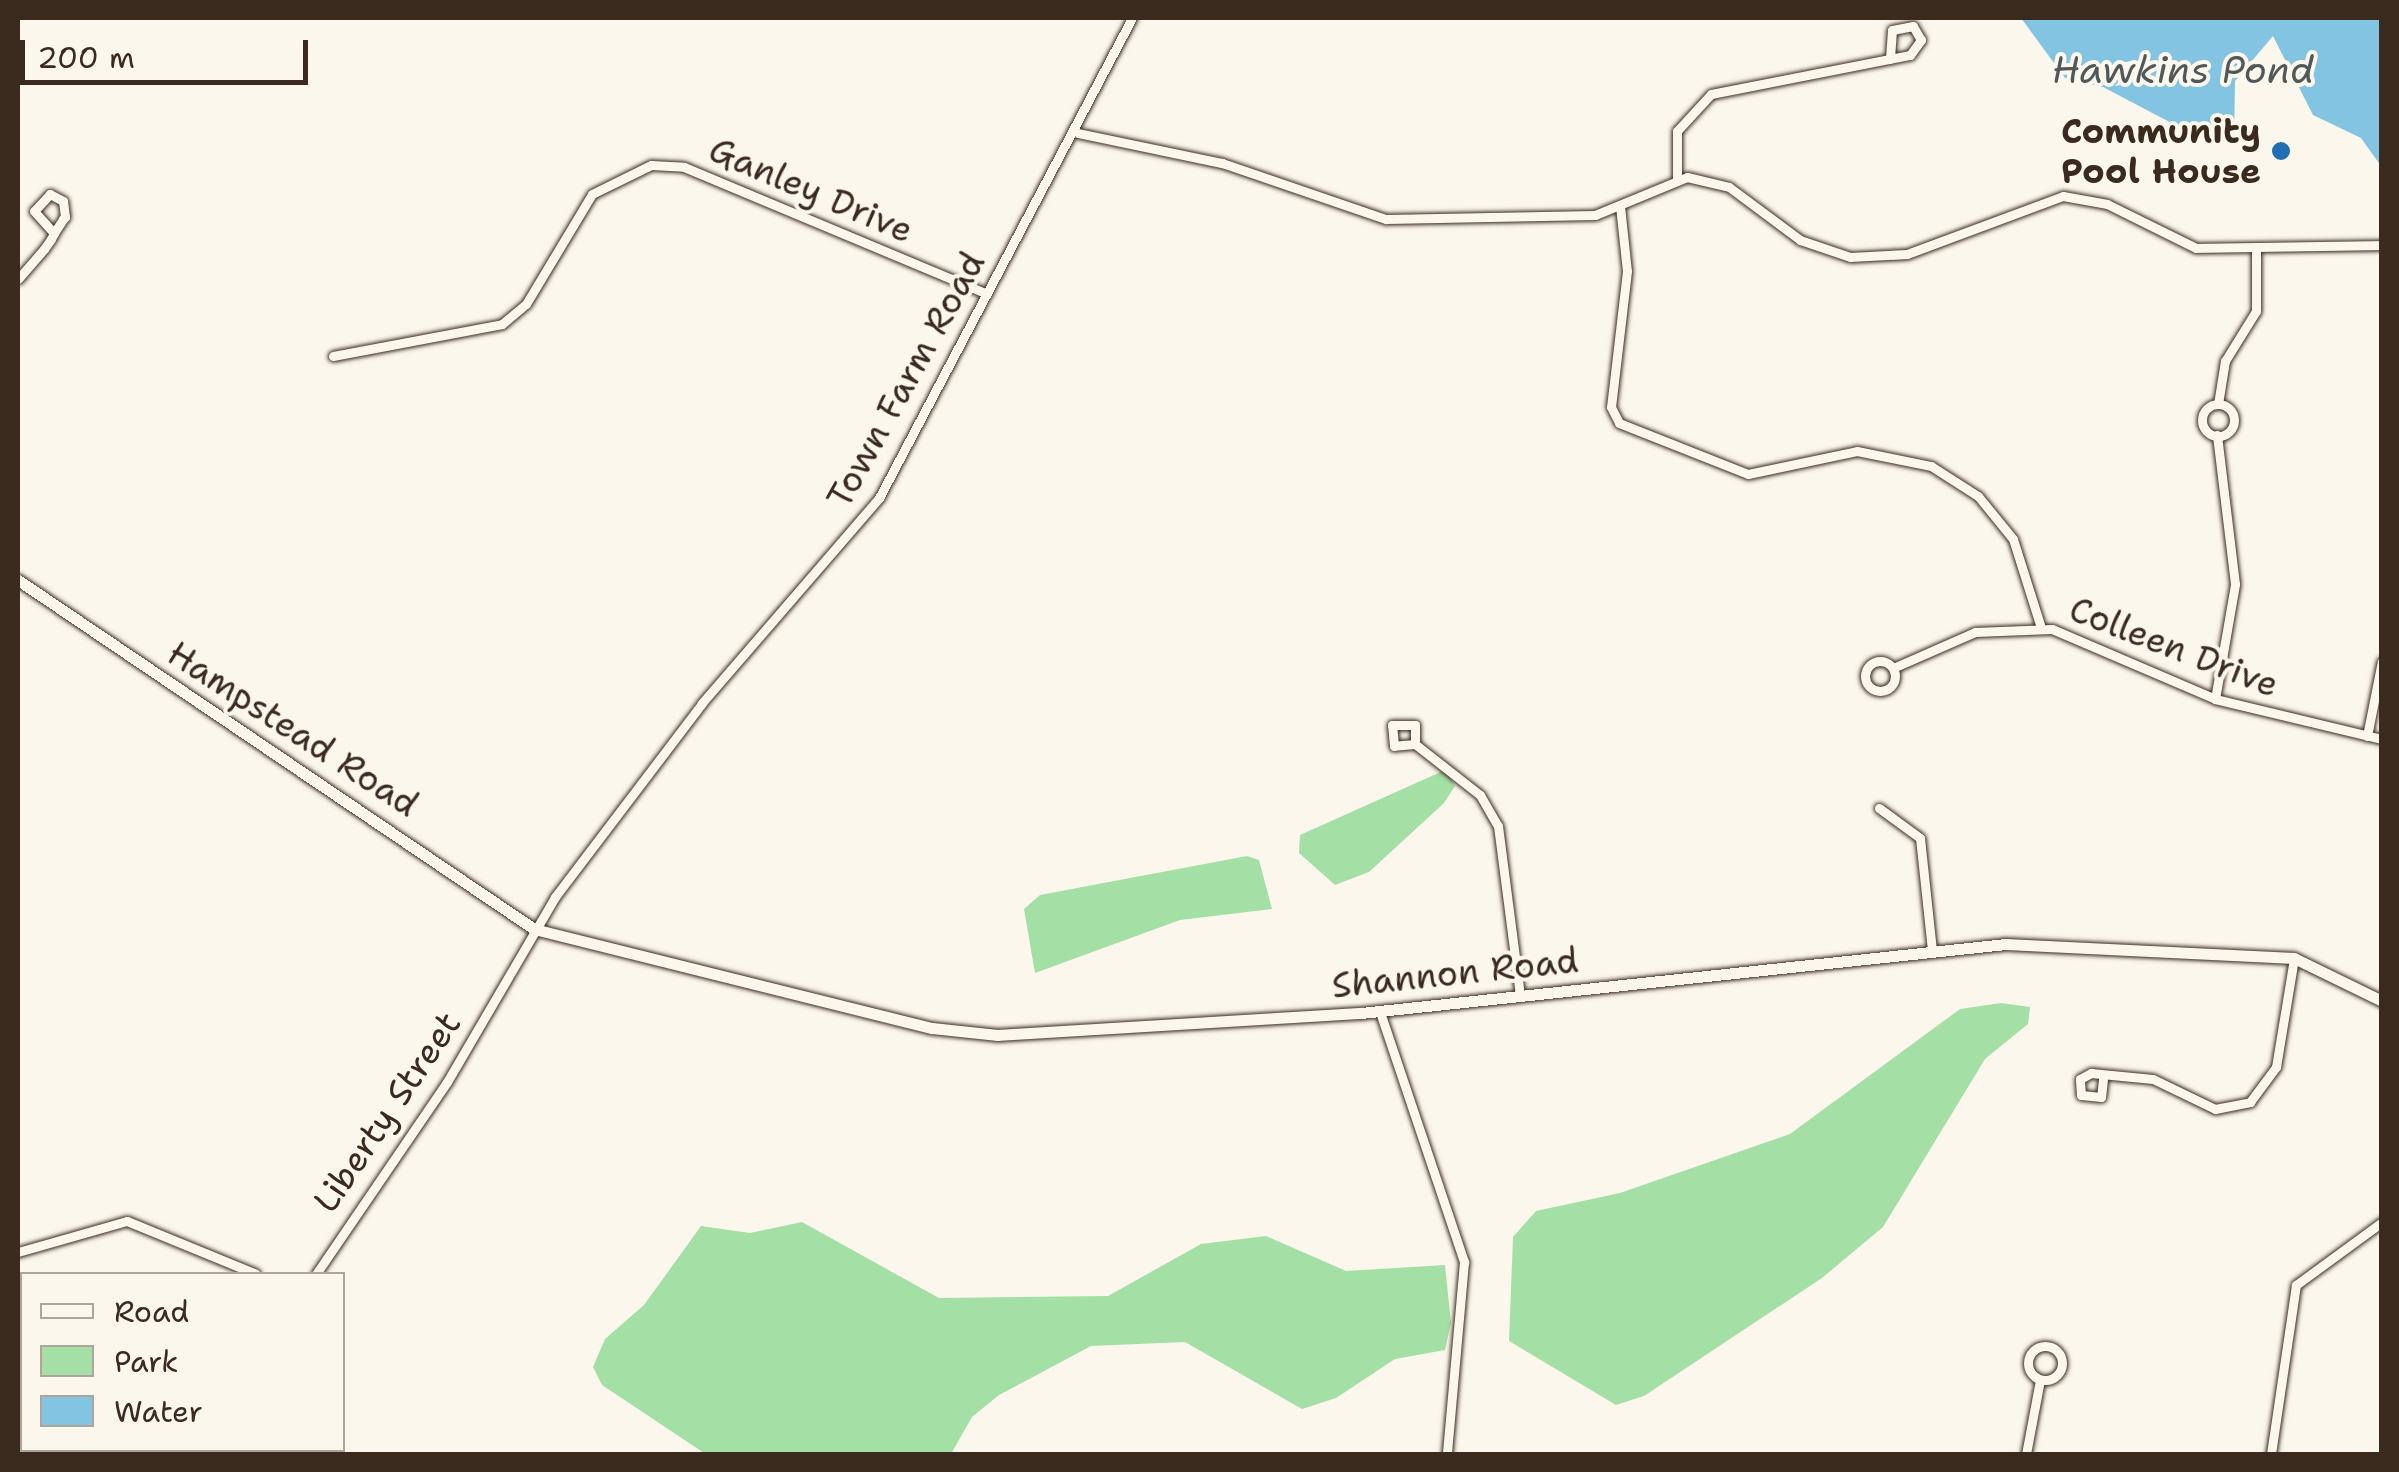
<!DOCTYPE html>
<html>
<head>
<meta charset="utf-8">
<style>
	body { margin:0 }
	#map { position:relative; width:2399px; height:1472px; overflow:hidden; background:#fbf7ec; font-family:"Shantell Sans",sans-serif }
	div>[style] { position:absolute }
	.green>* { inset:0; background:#a4e0a6 }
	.water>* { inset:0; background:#82c4e2 }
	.roads { filter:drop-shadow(0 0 2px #3b2a1e) drop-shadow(0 0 2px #3b2a1e) }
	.street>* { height:9px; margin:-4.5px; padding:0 4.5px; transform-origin:4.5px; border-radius:4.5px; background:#fbf7ec }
	.street>.ring { margin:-4.5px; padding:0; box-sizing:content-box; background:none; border:9px solid #fbf7ec; border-radius:50% }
	.secondary>* { height:11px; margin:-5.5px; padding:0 5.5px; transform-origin:5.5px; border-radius:5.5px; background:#fbf7ec }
	.dots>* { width:28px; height:28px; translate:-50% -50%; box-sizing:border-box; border:5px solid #fbf7ec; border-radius:50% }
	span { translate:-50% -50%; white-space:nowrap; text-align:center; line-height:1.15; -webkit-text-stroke:8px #fbf7ec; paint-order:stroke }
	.poi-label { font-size:35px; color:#3b2a1e; font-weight:700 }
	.right { translate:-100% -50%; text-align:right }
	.street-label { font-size:35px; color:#3b2a1e }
	.water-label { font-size:38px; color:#505859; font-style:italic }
	.frame { position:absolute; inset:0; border:20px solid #3b2a1e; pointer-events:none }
	.legend { position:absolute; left:20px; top:1272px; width:325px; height:180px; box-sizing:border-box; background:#fbf7ec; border:2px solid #aea59a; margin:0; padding:12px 18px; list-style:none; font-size:30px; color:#3b2a1e }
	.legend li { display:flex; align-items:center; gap:20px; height:50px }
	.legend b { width:50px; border:2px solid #aea59a }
	.scale { position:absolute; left:20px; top:40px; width:288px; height:45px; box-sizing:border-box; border:5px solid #3b2a1e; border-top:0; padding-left:12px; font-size:30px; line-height:35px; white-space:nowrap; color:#3b2a1e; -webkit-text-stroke:8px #fbf7ec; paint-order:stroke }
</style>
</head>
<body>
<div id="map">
	<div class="green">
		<i style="clip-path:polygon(1445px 770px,1455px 786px,1444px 803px,1369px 872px,1335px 885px,1299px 853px,1300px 835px)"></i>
		<i style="clip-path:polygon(1247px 856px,1259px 860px,1272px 909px,1180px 920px,1035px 973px,1024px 909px,1040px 895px)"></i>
		<i style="clip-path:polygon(2001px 1003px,2030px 1007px,2028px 1024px,1985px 1059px,1883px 1227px,1822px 1278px,1644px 1396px,1616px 1405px,1509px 1341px,1513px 1237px,1536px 1211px,1620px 1193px,1790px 1134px,1960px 1009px)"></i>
		<i style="clip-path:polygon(802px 1222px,939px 1298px,1108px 1296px,1201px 1244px,1266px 1236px,1346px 1271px,1445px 1265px,1451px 1323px,1445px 1350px,1395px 1359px,1336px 1398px,1302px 1409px,1185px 1342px,1091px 1346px,999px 1395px,972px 1417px,951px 1454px,704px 1453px,602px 1385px,593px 1367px,605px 1339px,644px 1305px,701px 1226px,750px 1233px)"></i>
	</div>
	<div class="water">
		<i style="clip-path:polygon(2021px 18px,2381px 18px,2381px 166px,2361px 138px,2313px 115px,2273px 36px,2235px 81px,2234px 141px,2198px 137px,2103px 87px,2065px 78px)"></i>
	</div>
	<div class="roads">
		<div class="street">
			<i style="left:1078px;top:133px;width:147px;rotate:11.8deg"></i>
			<i style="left:1222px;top:163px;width:173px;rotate:18.9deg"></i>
			<i style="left:1386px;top:219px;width:209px;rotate:-1.1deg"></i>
			<i style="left:1595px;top:215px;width:100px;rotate:-22.4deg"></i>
			<i style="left:1687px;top:177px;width:43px;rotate:13.4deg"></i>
			<i style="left:1729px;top:187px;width:89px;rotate:36.7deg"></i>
			<i style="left:1800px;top:240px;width:53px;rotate:18.8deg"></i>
			<i style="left:1850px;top:257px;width:57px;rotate:-3deg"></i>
			<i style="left:1907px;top:254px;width:166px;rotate:-20.4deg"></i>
			<i style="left:2063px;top:196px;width:45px;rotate:10.3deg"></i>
			<i style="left:2107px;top:204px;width:99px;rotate:26.3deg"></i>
			<i style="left:2196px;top:248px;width:186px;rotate:-0.9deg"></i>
			<i style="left:1677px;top:178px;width:47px;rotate:-90deg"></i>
			<i style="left:1677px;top:131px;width:50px;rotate:-47.4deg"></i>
			<i style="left:1711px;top:94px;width:203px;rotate:-11.1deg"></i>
			<i style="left:1910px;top:55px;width:19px;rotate:-54deg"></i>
			<i style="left:1921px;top:40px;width:16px;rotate:-120deg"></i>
			<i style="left:1913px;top:26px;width:21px;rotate:169deg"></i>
			<i style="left:1892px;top:30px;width:29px;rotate:94deg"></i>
			<i style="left:1620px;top:206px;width:65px;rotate:83.9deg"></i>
			<i style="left:1627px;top:271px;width:137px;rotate:96.7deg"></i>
			<i style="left:1611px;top:407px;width:18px;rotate:63deg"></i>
			<i style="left:1619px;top:423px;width:139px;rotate:21.6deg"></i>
			<i style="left:1748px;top:474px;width:111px;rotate:-11.9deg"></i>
			<i style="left:1857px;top:451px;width:76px;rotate:11.5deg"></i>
			<i style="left:1931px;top:466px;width:56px;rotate:32.6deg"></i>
			<i style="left:1978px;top:496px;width:55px;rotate:50.9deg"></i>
			<i style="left:2013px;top:539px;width:93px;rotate:72.5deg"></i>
			<i style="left:18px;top:279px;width:40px;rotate:-49deg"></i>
			<i style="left:44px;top:249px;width:12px;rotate:-55deg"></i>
			<i style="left:51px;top:239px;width:7px;rotate:-63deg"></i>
			<i style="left:54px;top:233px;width:17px;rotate:-57deg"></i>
			<i style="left:63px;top:219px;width:3px;rotate:-45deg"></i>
			<i style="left:65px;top:217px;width:16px;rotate:-97deg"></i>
			<i style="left:63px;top:201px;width:15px;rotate:-152deg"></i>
			<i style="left:50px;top:194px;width:23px;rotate:133deg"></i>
			<i style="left:34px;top:211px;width:30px;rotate:48deg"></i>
			<i style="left:333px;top:356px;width:172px;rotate:-10.7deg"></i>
			<i style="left:502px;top:324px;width:31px;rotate:-40deg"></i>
			<i style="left:526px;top:304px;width:128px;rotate:-59deg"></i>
			<i style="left:592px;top:194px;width:66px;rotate:-26.2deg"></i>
			<i style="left:651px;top:165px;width:33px;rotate:3deg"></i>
			<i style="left:684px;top:167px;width:326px;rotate:22.7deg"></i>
			<i style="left:2218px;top:404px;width:44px;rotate:-80.8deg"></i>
			<i style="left:2225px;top:361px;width:59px;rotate:-58.2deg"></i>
			<i style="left:2256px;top:311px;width:63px;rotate:-90deg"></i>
			<i class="ring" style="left:2202px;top:404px;width:23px;height:23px"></i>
			<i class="ring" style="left:1865px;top:661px;width:21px;height:21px"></i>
			<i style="left:1893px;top:668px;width:90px;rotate:-23.7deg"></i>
			<i style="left:1975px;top:632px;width:77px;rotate:-2.2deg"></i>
			<i style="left:2052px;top:629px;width:177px;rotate:23.2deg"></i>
			<i style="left:2215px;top:699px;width:172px;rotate:13.5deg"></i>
			<i style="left:2215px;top:699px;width:117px;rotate:-80.1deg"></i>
			<i style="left:2235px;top:584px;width:150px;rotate:-96.9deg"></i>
			<i style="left:2367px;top:736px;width:76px;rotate:-78.7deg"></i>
			<i style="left:1415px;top:744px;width:21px;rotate:175deg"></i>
			<i style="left:1394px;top:746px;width:21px;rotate:-95deg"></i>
			<i style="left:1392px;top:725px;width:23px"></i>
			<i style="left:1415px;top:725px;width:19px;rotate:90deg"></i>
			<i style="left:1415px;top:744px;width:83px;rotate:38.1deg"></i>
			<i style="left:1480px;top:795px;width:36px;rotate:60deg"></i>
			<i style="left:1498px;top:826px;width:171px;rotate:82.6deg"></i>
			<i style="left:1879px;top:808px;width:51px;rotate:36.2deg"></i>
			<i style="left:1920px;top:838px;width:114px;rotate:83.9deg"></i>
			<i style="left:1380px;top:1012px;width:264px;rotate:71.4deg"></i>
			<i style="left:1464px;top:1262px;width:193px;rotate:95.1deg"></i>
			<i style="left:2103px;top:1079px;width:18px;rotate:96deg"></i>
			<i style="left:2101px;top:1097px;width:20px;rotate:-174deg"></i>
			<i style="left:2081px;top:1095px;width:16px;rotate:-94deg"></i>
			<i style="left:2080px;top:1079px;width:13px;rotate:-29deg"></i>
			<i style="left:2091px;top:1073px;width:62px;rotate:5.5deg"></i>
			<i style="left:2153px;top:1079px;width:69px;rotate:25.8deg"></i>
			<i style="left:2215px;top:1109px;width:36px;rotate:-11deg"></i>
			<i style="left:2250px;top:1102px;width:44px;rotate:-53.4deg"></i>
			<i style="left:2276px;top:1067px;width:110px;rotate:-80.6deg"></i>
			<i style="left:18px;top:1252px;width:113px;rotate:-15.9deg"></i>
			<i style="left:127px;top:1221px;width:139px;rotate:22.3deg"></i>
			<i style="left:316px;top:1274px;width:232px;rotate:-55.7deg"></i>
			<i style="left:447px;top:1082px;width:214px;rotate:-59.7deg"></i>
			<i style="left:555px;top:897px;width:243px;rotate:-52.8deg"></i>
			<i style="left:702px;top:703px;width:271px;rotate:-49.2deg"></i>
			<i style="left:879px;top:498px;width:543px;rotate:-62.21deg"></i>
			<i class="ring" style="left:2028px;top:1346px;width:25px;height:25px"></i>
			<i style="left:247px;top:1454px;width:4px;rotate:-63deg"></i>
			<i style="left:2026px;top:1454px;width:75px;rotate:-79.3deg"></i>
			<i style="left:2271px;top:1454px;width:171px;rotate:-81.6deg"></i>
			<i style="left:2296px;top:1285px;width:107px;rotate:-36.2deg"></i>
		</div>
		<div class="secondary">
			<i style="left:18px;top:580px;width:623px;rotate:34.07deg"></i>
			<i style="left:534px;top:929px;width:410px;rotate:14deg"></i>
			<i style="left:932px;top:1028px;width:66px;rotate:6.1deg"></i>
			<i style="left:998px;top:1035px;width:364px;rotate:-3.5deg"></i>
			<i style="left:1361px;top:1013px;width:649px;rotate:-6.11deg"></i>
			<i style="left:2006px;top:944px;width:288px;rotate:2.8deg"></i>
			<i style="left:2294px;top:958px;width:98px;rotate:26deg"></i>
		</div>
	</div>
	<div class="dots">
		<i style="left:2281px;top:151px;background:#1f6fb2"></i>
	</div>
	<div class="poi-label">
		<span class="right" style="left:2261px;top:151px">Community<br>Pool House</span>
	</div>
	<div class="street-label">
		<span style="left:811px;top:190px;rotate:23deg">Ganley Drive</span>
		<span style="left:906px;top:380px;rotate:-61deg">Town Farm Road</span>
		<span style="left:2174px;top:647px;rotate:21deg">Colleen Drive</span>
		<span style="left:293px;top:729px;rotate:33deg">Hampstead Road</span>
		<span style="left:1455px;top:973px;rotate:-6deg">Shannon Road</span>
		<span style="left:387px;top:1112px;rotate:-56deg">Liberty Street</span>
	</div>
	<div class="water-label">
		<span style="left:2183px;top:70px">Hawkins Pond</span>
	</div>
	<div class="frame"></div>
	<ul class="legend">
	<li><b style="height:12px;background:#fbf7ec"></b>Road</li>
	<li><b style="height:28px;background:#a4e0a6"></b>Park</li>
	<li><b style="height:28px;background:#82c4e2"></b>Water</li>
	</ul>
	<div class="scale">200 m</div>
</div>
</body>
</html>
